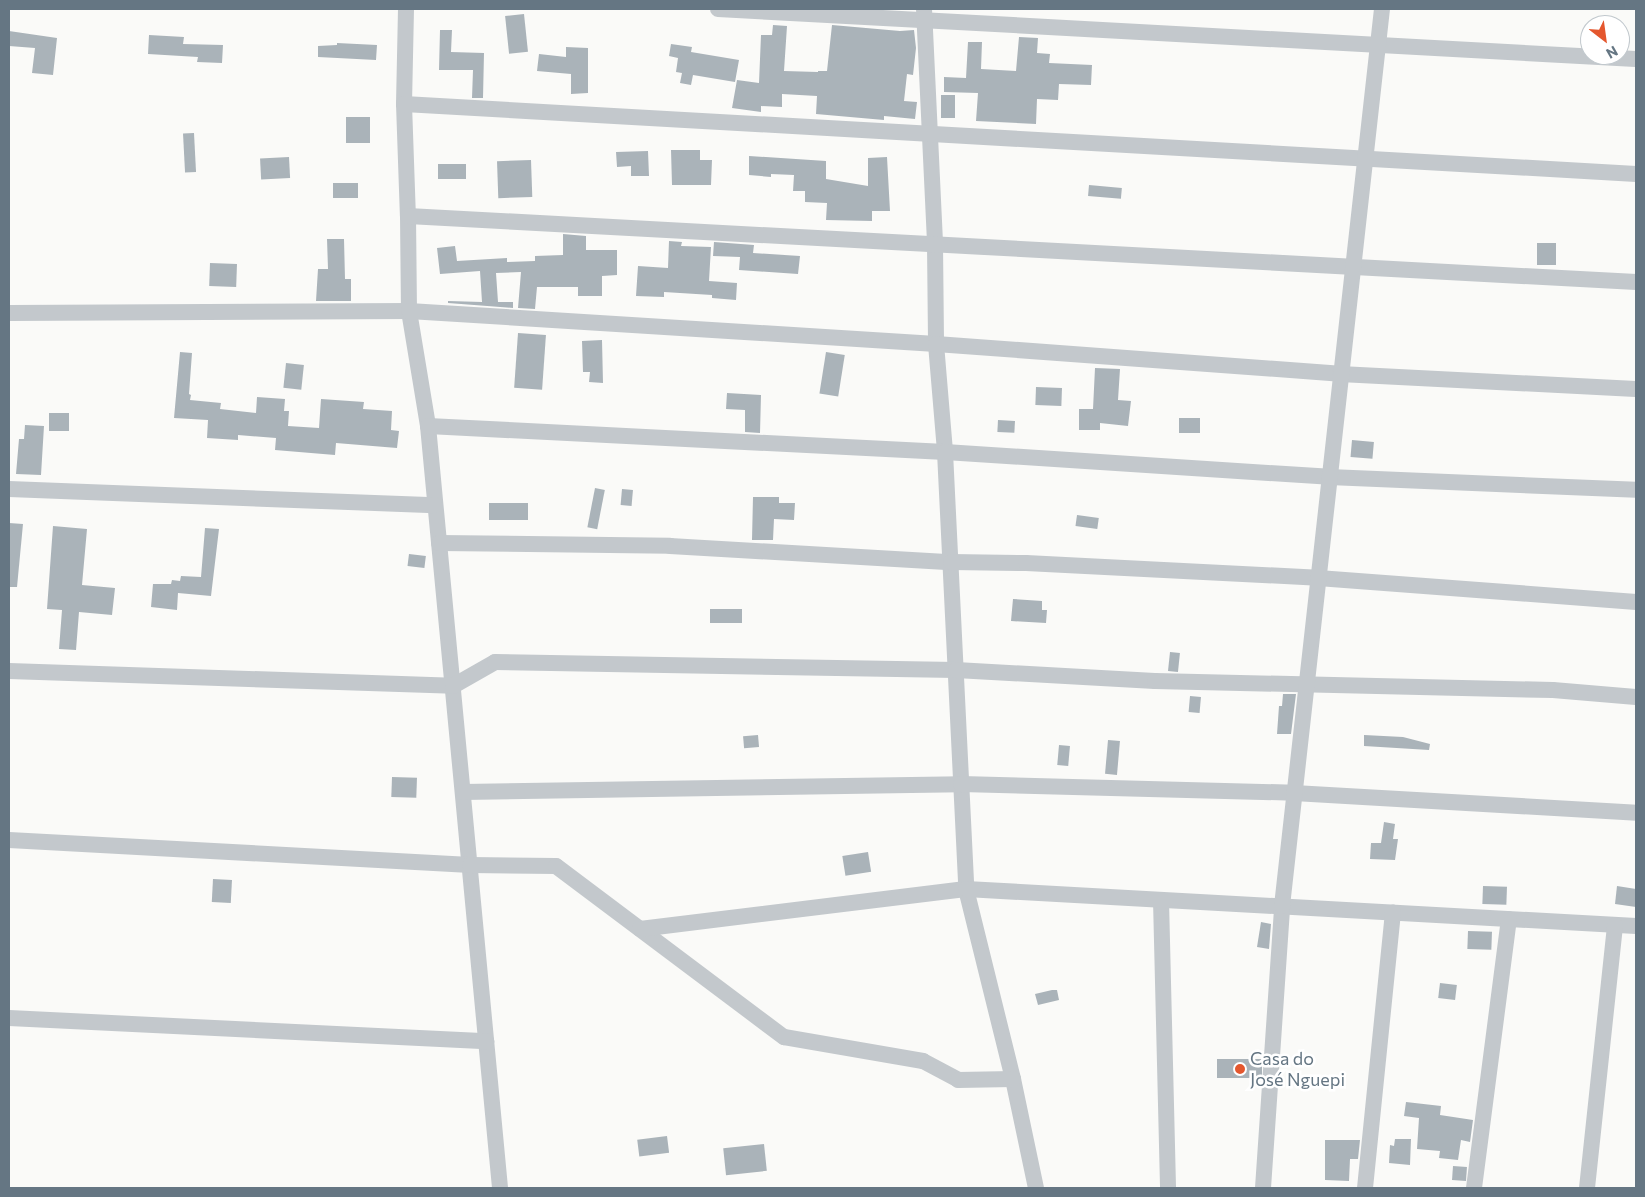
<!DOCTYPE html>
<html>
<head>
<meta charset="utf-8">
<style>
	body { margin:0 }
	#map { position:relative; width:1645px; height:1197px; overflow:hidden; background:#fafaf8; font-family:Commissioner,sans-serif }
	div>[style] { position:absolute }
	.building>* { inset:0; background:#aab3b9; transform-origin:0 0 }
	.minor>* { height:16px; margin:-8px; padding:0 8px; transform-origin:8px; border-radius:8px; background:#c3c8cc }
	.dots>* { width:14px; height:14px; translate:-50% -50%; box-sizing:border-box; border:2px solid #fff; border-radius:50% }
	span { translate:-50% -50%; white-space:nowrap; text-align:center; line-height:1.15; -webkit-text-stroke:5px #fff; paint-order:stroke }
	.poi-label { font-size:18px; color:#657683 }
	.left { translate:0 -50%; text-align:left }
	.frame { position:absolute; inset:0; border:10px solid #657683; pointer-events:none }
	.north { position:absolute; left:1580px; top:15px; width:50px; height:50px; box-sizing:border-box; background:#fff; border:1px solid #c1c8cd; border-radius:50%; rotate:150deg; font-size:14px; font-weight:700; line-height:20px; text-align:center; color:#657683 }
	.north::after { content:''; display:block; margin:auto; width:18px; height:22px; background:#e4572e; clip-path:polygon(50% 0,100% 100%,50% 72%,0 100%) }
</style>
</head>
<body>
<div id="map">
	<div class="building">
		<i style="left:524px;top:14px;width:38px;height:19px;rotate:84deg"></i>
		<i style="clip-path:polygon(773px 25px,787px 26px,784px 71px,818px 72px,818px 71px,827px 71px,832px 25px,900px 31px,914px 30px,916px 48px,913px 75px,907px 74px,904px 101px,917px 102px,915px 119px,884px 116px,884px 120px,816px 114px,817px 96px,782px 94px,782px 107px,761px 106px,761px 112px,732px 108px,737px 80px,759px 83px,761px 35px,772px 35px)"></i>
		<i style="clip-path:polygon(440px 30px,452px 30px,451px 52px,484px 53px,483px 98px,472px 98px,473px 70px,439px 70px)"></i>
		<i style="clip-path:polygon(9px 31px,57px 38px,53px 75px,32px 73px,35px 48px,9px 46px)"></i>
		<i style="clip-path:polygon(149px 35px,184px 37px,183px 44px,223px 45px,222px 63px,197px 62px,198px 57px,148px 54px)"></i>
		<i style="clip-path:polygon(1019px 37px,1038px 38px,1037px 53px,1050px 54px,1049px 63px,1092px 65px,1091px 85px,1059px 84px,1058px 100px,1037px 99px,1036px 124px,976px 121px,978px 93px,944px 92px,944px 77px,966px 78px,968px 42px,982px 42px,981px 69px,1016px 71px)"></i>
		<i style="clip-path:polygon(337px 43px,377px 45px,376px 60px,318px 57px,318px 46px,337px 45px)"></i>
		<i style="clip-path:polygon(671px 44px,692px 47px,691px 52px,739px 60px,735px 82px,693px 75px,691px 85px,680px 83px,682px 73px,676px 72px,678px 58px,669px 56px)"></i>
		<i style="clip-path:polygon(566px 47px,588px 48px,588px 93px,571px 94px,571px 74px,537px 71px,539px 54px,566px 57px)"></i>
		<i style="left:941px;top:95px;width:14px;height:23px"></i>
		<i style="left:346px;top:117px;width:24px;height:26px"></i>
		<i style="left:194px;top:133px;width:39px;height:11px;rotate:87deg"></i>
		<i style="clip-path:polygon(671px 150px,700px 150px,700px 160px,712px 160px,711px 185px,672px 185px)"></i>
		<i style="clip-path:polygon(648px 151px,649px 176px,631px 176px,631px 166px,617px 167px,616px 152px)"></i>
		<i style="clip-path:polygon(749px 156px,826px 161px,826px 179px,868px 186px,868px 158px,887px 157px,890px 211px,872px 211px,872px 221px,826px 220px,827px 203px,805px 202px,805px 191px,793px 191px,794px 175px,771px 174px,771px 177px,749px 175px)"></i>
		<i style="left:289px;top:157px;width:21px;height:29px;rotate:87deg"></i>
		<i style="left:531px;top:160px;width:37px;height:34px;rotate:88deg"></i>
		<i style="left:438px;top:164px;width:28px;height:15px"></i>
		<i style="left:333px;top:183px;width:25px;height:15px"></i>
		<i style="left:1089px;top:185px;width:33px;height:11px;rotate:5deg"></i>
		<i style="clip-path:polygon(563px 234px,586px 236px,586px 250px,617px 250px,617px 275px,602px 276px,602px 296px,578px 296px,578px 287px,537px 287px,535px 309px,518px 308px,521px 272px,496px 273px,498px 302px,513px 302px,513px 308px,448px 303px,448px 301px,482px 302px,480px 271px,440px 274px,437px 248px,455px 246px,457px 261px,507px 258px,507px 262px,535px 261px,535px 256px,563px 255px)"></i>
		<i style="clip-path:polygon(327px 239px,344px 239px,345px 279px,351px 279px,351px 301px,316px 301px,318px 269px,328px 269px)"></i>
		<i style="clip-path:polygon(669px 241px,682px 242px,681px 246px,711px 247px,709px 281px,737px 283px,736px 300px,712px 298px,712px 295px,664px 292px,664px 297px,636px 296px,638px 266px,668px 268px)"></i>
		<i style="clip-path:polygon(714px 242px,754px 245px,753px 253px,800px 256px,798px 274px,739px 270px,740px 257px,713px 256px)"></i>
		<i style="left:1537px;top:243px;width:19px;height:22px"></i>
		<i style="left:210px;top:263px;width:27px;height:23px;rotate:2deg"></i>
		<i style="left:518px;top:333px;width:28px;height:55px;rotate:4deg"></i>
		<i style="clip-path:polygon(602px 340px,603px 383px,589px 382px,590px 372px,583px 372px,582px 341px)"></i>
		<i style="clip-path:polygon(180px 352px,192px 353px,189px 394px,191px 395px,190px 400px,221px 403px,220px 409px,256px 413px,257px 397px,285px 399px,284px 411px,289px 411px,288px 426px,319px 428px,321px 399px,364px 402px,363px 409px,392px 411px,391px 430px,399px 431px,397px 448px,336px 443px,335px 455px,275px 450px,276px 438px,238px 435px,238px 440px,207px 438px,208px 420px,174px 418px)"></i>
		<i style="left:826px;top:352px;width:19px;height:42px;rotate:9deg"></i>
		<i style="left:286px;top:363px;width:18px;height:25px;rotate:6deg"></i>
		<i style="clip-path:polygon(1095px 368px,1120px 369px,1118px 400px,1131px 401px,1128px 426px,1100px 423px,1100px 430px,1079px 430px,1079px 409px,1093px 409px)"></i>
		<i style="left:1036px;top:387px;width:26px;height:18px;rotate:2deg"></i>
		<i style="clip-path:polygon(727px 393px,761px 395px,760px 433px,745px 432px,745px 410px,726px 409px)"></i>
		<i style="left:69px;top:413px;width:18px;height:20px;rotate:90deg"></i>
		<i style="left:1179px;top:418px;width:21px;height:15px"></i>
		<i style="left:998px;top:420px;width:17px;height:12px;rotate:3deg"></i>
		<i style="clip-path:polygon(25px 425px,44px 426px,41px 475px,16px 474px,19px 439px,24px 439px)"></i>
		<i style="left:1352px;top:440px;width:22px;height:17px;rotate:5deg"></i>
		<i style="left:595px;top:488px;width:10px;height:40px;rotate:11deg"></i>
		<i style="left:622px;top:489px;width:11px;height:16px;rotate:5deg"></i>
		<i style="clip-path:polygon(753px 497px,779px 497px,779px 503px,795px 503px,794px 520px,774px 519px,773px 540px,752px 540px)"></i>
		<i style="left:489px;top:503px;width:39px;height:17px"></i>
		<i style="left:1077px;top:515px;width:22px;height:11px;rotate:8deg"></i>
		<i style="clip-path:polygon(9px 523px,23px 524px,17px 587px,9px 587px)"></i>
		<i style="clip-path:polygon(53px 526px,87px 529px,82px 585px,115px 588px,112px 615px,79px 612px,76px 650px,59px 649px,62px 610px,47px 609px)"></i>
		<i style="clip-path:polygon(205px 528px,219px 529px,211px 596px,178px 593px,177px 610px,151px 607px,153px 584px,171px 584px,172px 580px,180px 581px,181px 576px,201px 577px)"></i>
		<i style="left:409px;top:554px;width:17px;height:12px;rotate:7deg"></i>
		<i style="clip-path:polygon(1013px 599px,1042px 601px,1042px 610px,1047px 610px,1046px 623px,1011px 621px)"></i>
		<i style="left:710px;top:609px;width:32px;height:14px"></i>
		<i style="left:1170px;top:652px;width:10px;height:19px;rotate:6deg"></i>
		<i style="clip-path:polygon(1283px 694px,1296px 694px,1291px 734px,1277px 734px,1279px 706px,1282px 706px)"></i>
		<i style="left:1190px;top:696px;width:11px;height:16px;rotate:5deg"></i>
		<i style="left:758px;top:735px;width:12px;height:15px;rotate:85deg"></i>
		<i style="clip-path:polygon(1364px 735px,1403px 737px,1430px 744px,1429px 750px,1364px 746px)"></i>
		<i style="left:1108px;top:740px;width:12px;height:34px;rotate:5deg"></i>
		<i style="left:1059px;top:745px;width:11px;height:20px;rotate:5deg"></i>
		<i style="left:392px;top:777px;width:25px;height:20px;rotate:2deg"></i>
		<i style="clip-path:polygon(1384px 822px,1395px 824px,1393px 839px,1398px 839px,1395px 860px,1370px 859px,1371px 843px,1381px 843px)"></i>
		<i style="left:868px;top:852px;width:20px;height:26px;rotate:81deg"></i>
		<i style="left:213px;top:879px;width:19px;height:23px;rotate:3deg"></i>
		<i style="left:1483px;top:886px;width:24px;height:18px;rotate:2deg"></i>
		<i style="clip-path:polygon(1617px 886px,1636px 889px,1636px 907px,1615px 904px)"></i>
		<i style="clip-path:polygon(1261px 922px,1271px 924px,1269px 949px,1257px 947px)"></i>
		<i style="left:1468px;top:931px;width:24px;height:18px;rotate:2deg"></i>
		<i style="left:1440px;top:983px;width:17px;height:15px;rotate:7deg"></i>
		<i style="clip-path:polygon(1052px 990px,1057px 990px,1059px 1000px,1038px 1005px,1035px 994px)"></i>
		<i style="left:1217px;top:1059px;width:45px;height:19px"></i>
		<i style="clip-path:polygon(1406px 1102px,1441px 1106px,1440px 1115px,1473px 1120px,1470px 1142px,1461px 1140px,1458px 1160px,1439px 1158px,1440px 1151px,1417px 1149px,1419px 1118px,1404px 1116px)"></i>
		<i style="left:667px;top:1136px;width:17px;height:30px;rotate:83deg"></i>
		<i style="clip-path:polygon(1395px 1139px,1411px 1139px,1410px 1165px,1389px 1163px,1390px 1145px,1394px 1146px)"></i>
		<i style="clip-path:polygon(1325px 1140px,1360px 1140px,1358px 1159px,1350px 1159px,1349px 1181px,1325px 1180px)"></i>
		<i style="left:764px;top:1144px;width:27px;height:41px;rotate:84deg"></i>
		<i style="left:1453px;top:1166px;width:14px;height:14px;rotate:4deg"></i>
	</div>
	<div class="minor">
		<i style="left:406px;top:9px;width:95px;rotate:91.2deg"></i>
		<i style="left:404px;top:104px;width:112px;rotate:88deg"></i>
		<i style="left:408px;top:216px;width:95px;rotate:89.4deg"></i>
		<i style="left:409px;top:311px;width:117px;rotate:80.6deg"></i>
		<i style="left:428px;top:426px;width:765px;rotate:84.6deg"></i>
		<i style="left:718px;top:9px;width:919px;rotate:3.12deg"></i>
		<i style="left:924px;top:9px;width:236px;rotate:87.3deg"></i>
		<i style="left:935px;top:245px;width:99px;rotate:89.4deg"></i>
		<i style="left:936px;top:344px;width:108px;rotate:85.2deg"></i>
		<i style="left:945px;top:452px;width:438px;rotate:87.2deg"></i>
		<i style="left:966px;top:889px;width:196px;rotate:76.1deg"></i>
		<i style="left:1013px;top:1079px;width:111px;rotate:78.1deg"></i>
		<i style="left:404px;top:104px;width:1234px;rotate:3.25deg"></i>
		<i style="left:408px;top:216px;width:1230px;rotate:3.08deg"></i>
		<i style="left:9px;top:313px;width:400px;rotate:-0.3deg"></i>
		<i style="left:409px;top:311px;width:528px;rotate:3.58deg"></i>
		<i style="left:936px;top:344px;width:405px;rotate:4.2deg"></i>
		<i style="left:1340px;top:374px;width:296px;rotate:2.9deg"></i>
		<i style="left:428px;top:426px;width:518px;rotate:2.88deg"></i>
		<i style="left:945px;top:452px;width:385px;rotate:3.7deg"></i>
		<i style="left:1329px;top:477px;width:307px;rotate:2.4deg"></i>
		<i style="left:9px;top:489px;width:426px;rotate:2.2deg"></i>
		<i style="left:439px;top:543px;width:231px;rotate:0.7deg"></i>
		<i style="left:670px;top:546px;width:281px;rotate:3.3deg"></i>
		<i style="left:951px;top:562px;width:75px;rotate:0.8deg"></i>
		<i style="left:1026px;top:563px;width:292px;rotate:2.9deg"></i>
		<i style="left:1318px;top:578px;width:319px;rotate:4.3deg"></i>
		<i style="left:9px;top:671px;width:444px;rotate:1.9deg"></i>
		<i style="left:453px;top:686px;width:48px;rotate:-29.7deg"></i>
		<i style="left:495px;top:662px;width:461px;rotate:1deg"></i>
		<i style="left:956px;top:670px;width:199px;rotate:3.2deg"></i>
		<i style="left:1155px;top:681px;width:398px;rotate:1.3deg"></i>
		<i style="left:1553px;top:690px;width:83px;rotate:4.8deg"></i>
		<i style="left:463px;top:792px;width:498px;rotate:-0.9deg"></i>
		<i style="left:961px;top:784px;width:333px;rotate:1.5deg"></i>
		<i style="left:1294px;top:793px;width:343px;rotate:3.3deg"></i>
		<i style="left:9px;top:840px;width:462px;rotate:3.1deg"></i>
		<i style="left:470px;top:865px;width:86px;rotate:0.7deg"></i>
		<i style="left:556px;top:866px;width:285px;rotate:36.9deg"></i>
		<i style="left:784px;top:1037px;width:141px;rotate:9.8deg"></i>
		<i style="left:923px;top:1061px;width:40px;rotate:28deg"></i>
		<i style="left:958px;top:1080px;width:55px;rotate:-1deg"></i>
		<i style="left:1161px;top:900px;width:288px;rotate:88.6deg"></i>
		<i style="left:640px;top:929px;width:328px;rotate:-7deg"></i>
		<i style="left:966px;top:889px;width:671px;rotate:3.16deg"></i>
		<i style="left:9px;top:1018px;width:478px;rotate:2.8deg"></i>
		<i style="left:1263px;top:1188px;width:283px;rotate:-86.1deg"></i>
		<i style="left:1282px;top:906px;width:903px;rotate:-83.64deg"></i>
		<i style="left:1365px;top:1188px;width:277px;rotate:-84.2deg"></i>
		<i style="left:1474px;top:1188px;width:271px;rotate:-82.6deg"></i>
		<i style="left:1587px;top:1188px;width:264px;rotate:-83.9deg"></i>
	</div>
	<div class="dots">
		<i style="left:1240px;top:1069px;background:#e4572e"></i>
	</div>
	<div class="poi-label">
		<span class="left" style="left:1250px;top:1069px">Casa do<br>José Nguepi</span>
	</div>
	<div class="frame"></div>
	<div class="north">N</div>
</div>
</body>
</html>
